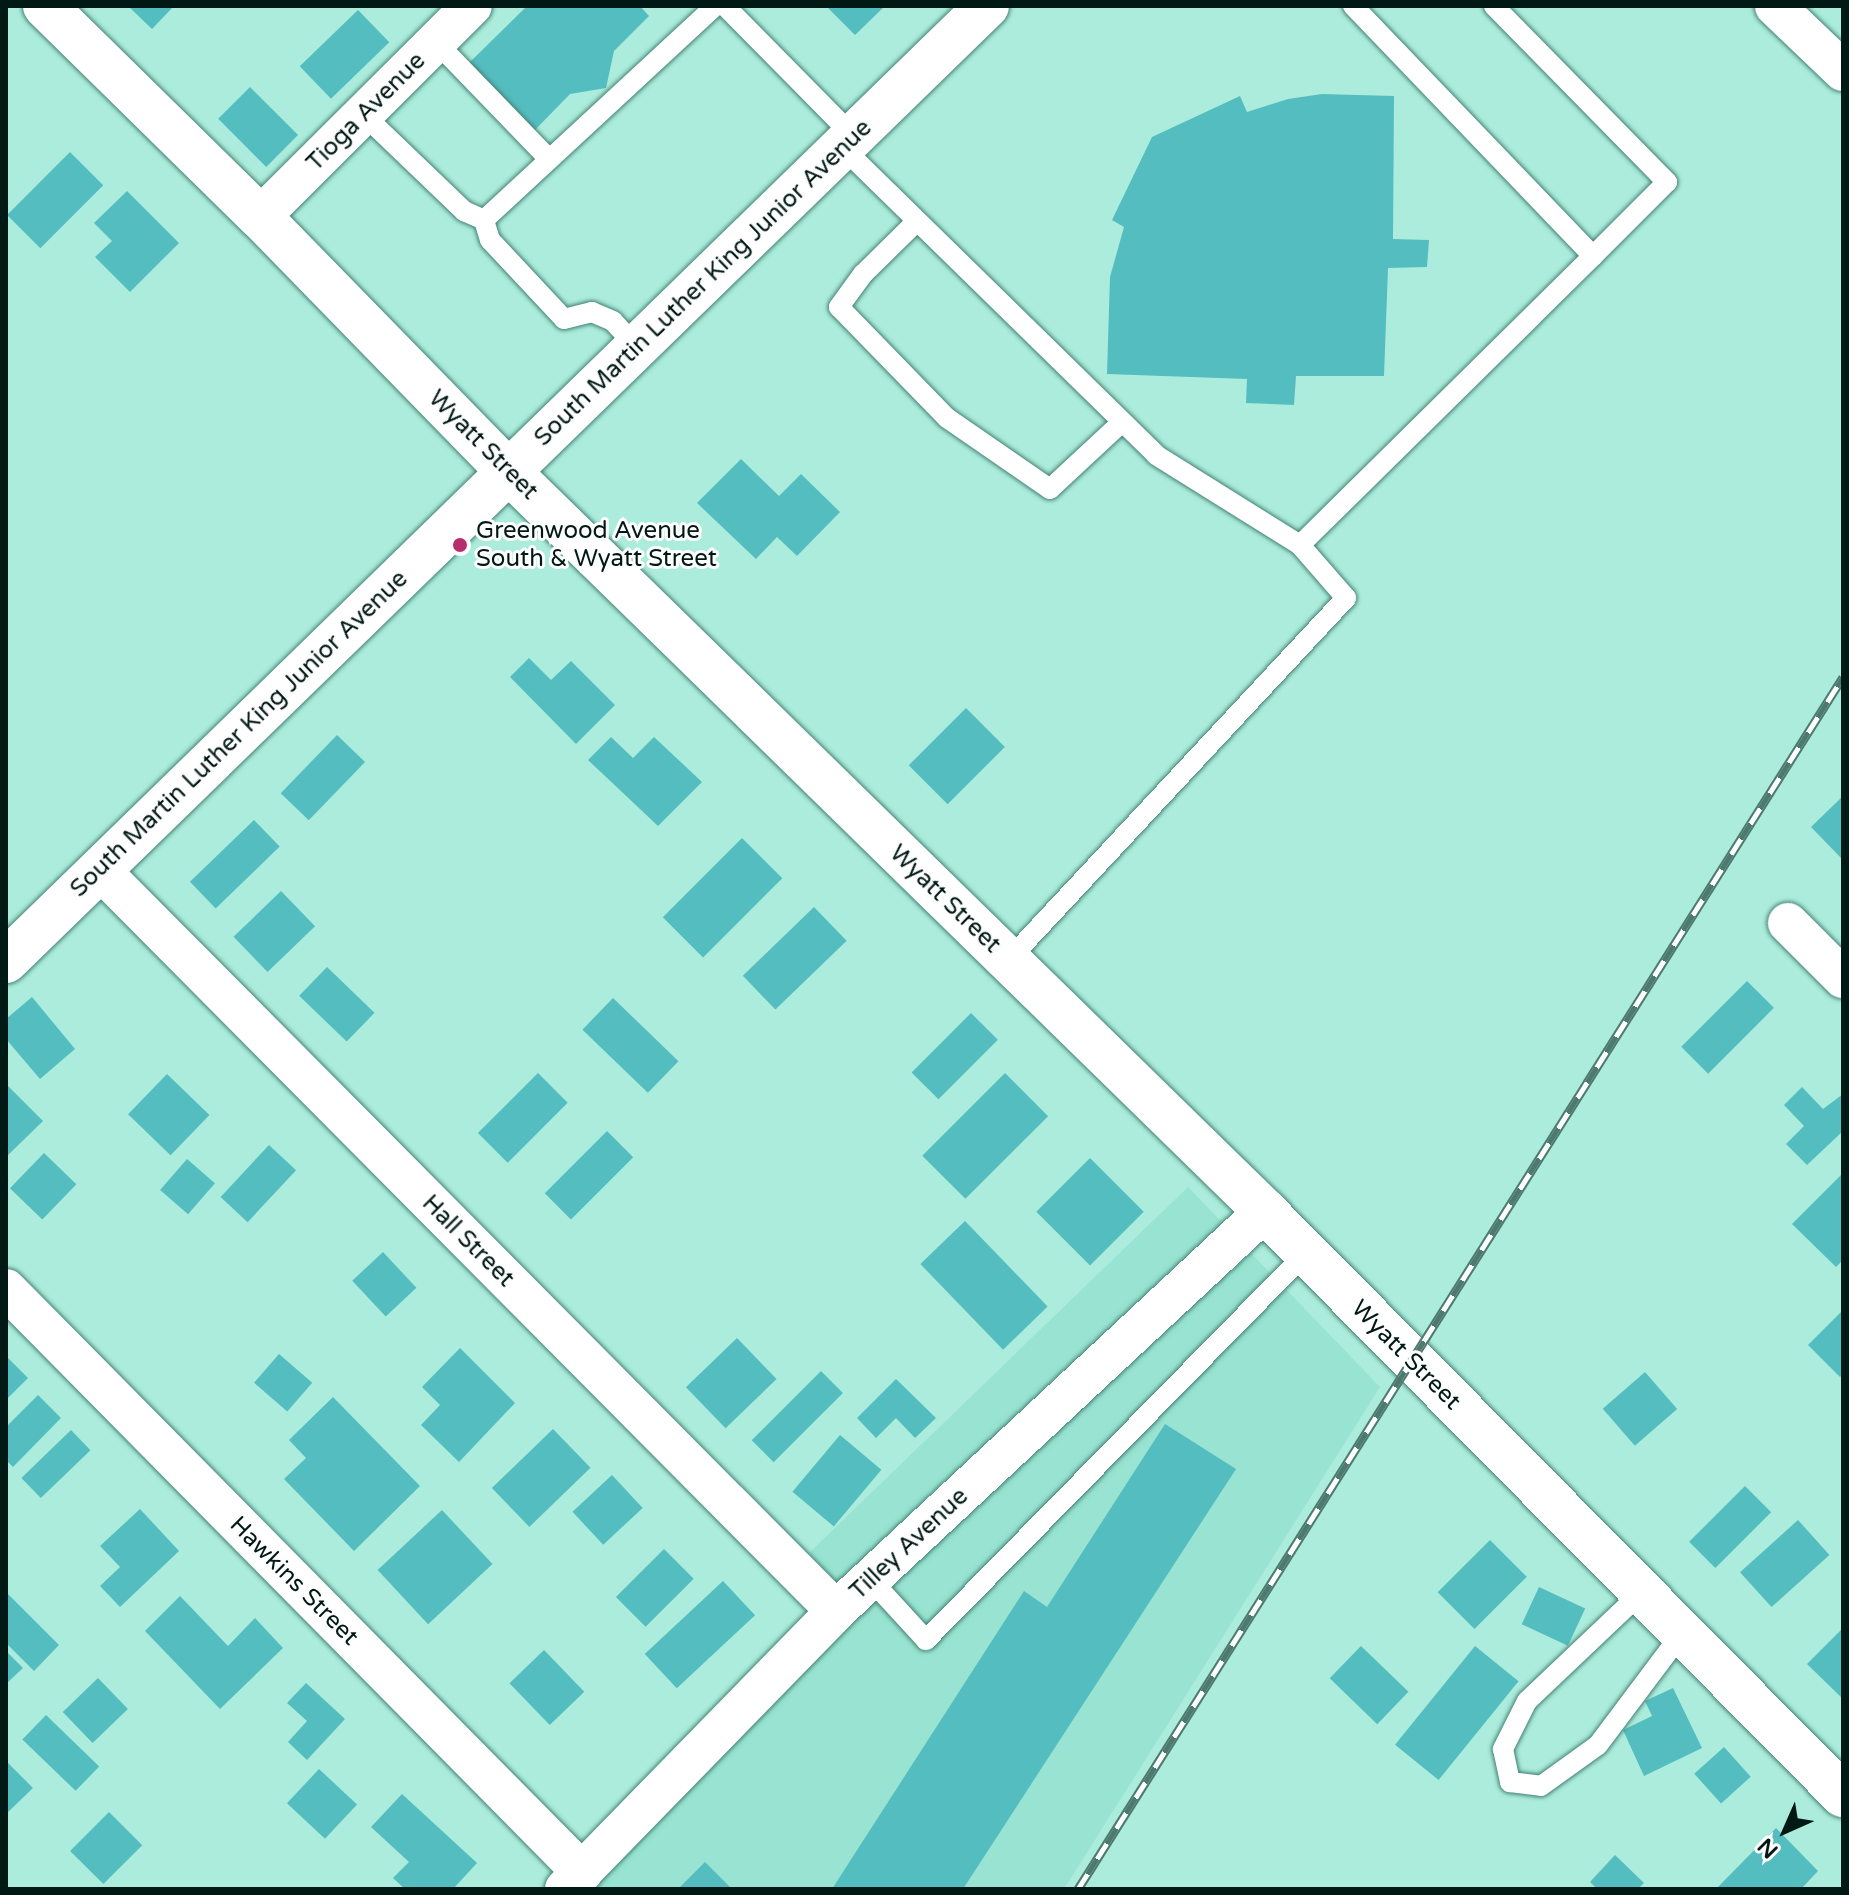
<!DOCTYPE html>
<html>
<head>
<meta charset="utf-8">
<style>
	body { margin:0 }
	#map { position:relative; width:1849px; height:1895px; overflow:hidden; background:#acecdc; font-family:"Varela Round",sans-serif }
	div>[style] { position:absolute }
	.built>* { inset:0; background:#98e3d1; transform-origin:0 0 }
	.building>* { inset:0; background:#54bdc0; transform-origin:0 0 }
	.roads { filter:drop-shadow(0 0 2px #438274) drop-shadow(0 0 2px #438274) }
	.lane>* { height:20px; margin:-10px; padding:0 10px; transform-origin:10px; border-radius:10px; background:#fff }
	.street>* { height:40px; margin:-20px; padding:0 20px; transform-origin:20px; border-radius:20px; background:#fff }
	.secondary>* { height:44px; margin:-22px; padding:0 22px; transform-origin:22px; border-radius:22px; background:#fff }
	.rail>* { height:9px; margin-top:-4.5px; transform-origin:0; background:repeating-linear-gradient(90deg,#fefefe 0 18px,#4e796f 0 36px); box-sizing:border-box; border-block:2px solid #4e796f }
	.dots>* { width:22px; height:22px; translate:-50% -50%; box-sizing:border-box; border:4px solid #fefefe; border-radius:50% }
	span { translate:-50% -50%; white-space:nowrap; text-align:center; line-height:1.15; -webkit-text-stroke:6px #fefefe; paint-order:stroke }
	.street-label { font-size:24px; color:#001914 }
	.poi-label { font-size:24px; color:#001914 }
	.left { translate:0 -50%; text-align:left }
	.frame { position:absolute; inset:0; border:8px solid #001914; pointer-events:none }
	.north { position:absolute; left:1745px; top:1791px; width:80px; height:80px; -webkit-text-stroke:6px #fefefe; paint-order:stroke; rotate:225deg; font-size:22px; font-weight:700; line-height:32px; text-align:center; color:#001914 }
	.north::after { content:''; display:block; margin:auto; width:28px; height:36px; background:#001914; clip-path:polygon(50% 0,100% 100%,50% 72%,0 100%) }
</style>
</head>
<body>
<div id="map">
	<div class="built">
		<i style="left:1188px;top:1187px;width:52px;height:527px;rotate:46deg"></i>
		<i style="clip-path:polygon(1249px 1251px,1380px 1387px,1064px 1889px,591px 1889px,848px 1624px)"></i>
	</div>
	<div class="building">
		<i style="clip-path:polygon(128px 6px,174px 6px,152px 29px)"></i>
		<i style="clip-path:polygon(527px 6px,640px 6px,649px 16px,614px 51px,606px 88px,570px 94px,534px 131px,469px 63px)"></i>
		<i style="clip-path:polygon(826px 6px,885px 6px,855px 35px)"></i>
		<i style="left:358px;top:10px;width:45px;height:81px;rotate:46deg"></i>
		<i style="left:250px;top:87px;width:68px;height:45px;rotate:45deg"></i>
		<i style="clip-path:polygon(1322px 94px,1394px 96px,1393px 239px,1429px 240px,1427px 267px,1388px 268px,1384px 376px,1296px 376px,1294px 405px,1246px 403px,1247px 379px,1107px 374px,1110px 277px,1124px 227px,1112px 220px,1152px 137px,1240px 96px,1247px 112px,1288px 99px)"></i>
		<i style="left:70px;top:152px;width:47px;height:89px;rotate:45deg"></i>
		<i style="clip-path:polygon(127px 191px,179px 243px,130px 292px,95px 257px,112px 241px,94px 223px)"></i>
		<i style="clip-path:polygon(741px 459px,779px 496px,801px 474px,840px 512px,797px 556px,777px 537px,756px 559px,697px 503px)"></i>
		<i style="clip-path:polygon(529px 658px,551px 680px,571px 661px,615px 705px,576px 744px,510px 677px)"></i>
		<i style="left:966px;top:708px;width:55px;height:81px;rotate:45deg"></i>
		<i style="left:337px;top:735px;width:39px;height:81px;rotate:44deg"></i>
		<i style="clip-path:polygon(611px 737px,633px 758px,654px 737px,702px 782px,658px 826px,588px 760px)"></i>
		<i style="clip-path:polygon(1843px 796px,1843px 860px,1811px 827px)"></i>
		<i style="left:254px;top:820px;width:37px;height:89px;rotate:46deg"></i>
		<i style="left:742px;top:838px;width:57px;height:112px;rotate:45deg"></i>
		<i style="left:281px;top:891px;width:49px;height:66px;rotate:46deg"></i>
		<i style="left:814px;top:907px;width:47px;height:99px;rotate:46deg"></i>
		<i style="left:327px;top:967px;width:66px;height:40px;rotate:44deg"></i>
		<i style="left:1747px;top:981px;width:38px;height:93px;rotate:45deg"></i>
		<i style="clip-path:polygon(32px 997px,75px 1049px,40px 1079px,6px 1039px,6px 1019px)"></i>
		<i style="left:613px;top:998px;width:91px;height:44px;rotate:44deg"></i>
		<i style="left:971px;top:1013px;width:38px;height:84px;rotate:45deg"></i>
		<i style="left:538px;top:1073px;width:42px;height:85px;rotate:45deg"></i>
		<i style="left:1005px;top:1073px;width:61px;height:117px;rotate:45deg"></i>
		<i style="left:167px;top:1074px;width:59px;height:56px;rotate:44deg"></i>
		<i style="clip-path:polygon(6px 1084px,43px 1121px,6px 1157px)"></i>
		<i style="clip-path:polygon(1802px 1087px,1823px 1109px,1843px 1094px,1843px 1131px,1807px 1165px,1786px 1144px,1804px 1126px,1784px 1105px)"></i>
		<i style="left:607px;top:1131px;width:37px;height:88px;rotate:45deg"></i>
		<i style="left:269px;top:1145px;width:37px;height:71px;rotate:43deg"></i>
		<i style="left:44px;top:1153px;width:45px;height:49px;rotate:44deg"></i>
		<i style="left:1090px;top:1158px;width:76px;height:76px;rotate:45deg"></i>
		<i style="left:187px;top:1159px;width:37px;height:41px;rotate:41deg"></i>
		<i style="clip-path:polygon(1841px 1175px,1843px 1260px,1836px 1267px,1792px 1224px)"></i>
		<i style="left:965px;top:1221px;width:119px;height:62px;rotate:46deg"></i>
		<i style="left:383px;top:1252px;width:49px;height:42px;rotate:47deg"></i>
		<i style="clip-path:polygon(1843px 1310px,1843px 1374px,1840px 1377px,1808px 1345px)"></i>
		<i style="left:737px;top:1338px;width:57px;height:71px;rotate:46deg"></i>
		<i style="clip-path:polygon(460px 1348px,515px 1403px,459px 1462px,421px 1425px,440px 1405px,422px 1387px)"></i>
		<i style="left:279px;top:1354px;width:44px;height:38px;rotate:41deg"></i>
		<i style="clip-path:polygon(6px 1356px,28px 1378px,6px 1400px)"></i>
		<i style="left:821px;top:1371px;width:31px;height:98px;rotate:45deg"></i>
		<i style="left:1645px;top:1372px;width:49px;height:56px;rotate:49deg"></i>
		<i style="clip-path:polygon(896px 1379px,936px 1418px,915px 1438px,896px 1418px,876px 1438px,857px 1418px)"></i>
		<i style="clip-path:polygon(38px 1395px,61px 1418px,13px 1467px,6px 1460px,6px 1427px)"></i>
		<i style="clip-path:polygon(333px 1397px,420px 1486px,354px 1551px,284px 1479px,306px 1458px,289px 1440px)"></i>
		<i style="clip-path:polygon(1165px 1424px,1236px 1469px,963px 1889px,832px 1889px,1024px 1591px,1047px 1607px)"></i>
		<i style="left:553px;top:1429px;width:54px;height:85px;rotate:46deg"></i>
		<i style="left:71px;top:1430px;width:28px;height:69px;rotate:46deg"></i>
		<i style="left:840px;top:1435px;width:54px;height:74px;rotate:40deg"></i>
		<i style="left:612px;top:1475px;width:45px;height:54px;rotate:47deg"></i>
		<i style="left:1745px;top:1486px;width:37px;height:79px;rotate:45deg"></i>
		<i style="clip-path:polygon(140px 1509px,179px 1551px,120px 1607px,100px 1586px,120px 1567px,100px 1546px)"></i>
		<i style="left:442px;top:1510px;width:74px;height:88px;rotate:47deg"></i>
		<i style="left:1798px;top:1520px;width:47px;height:78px;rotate:48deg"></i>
		<i style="left:1490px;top:1540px;width:52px;height:74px;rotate:45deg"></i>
		<i style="left:664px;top:1549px;width:42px;height:68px;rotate:45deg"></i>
		<i style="left:723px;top:1581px;width:47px;height:107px;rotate:47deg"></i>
		<i style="left:1539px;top:1587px;width:51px;height:41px;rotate:25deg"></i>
		<i style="clip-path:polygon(6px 1592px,59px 1645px,34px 1671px,6px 1643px)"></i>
		<i style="clip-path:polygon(180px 1596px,228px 1646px,255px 1618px,283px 1648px,220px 1709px,145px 1631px)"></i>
		<i style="clip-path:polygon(1843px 1628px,1843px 1699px,1807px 1664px)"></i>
		<i style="left:1361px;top:1646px;width:66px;height:45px;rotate:44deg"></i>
		<i style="left:1475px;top:1646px;width:56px;height:127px;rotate:39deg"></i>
		<i style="left:544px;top:1650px;width:58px;height:48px;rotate:46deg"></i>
		<i style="clip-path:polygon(6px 1651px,23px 1668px,6px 1684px)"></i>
		<i style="left:98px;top:1678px;width:43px;height:49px;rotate:46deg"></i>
		<i style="clip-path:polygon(306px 1683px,345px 1719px,307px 1760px,288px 1742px,307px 1721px,287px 1703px)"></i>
		<i style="clip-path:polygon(1673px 1688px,1702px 1748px,1644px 1776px,1623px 1730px,1652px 1716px,1645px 1701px)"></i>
		<i style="left:46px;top:1715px;width:74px;height:34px;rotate:44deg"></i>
		<i style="left:1724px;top:1747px;width:40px;height:40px;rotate:48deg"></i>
		<i style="clip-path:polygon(6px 1761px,33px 1788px,6px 1814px)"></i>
		<i style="left:319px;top:1769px;width:52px;height:47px;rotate:43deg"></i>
		<i style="clip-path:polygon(402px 1794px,477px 1863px,453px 1889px,405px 1889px,393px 1878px,409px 1862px,371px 1827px)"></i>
		<i style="left:109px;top:1812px;width:47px;height:55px;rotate:45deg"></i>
		<i style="clip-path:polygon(1776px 1828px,1818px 1871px,1801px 1889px,1716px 1889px)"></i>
		<i style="clip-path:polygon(1615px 1855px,1644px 1883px,1638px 1889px,1597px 1889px,1590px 1882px)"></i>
		<i style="clip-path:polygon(705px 1862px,732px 1889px,678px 1889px)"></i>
	</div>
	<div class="roads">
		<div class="lane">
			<i style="left:725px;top:6px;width:185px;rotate:45.4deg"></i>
			<i style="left:1494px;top:6px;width:247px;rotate:45.5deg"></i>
			<i style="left:1667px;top:182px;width:105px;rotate:135deg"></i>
			<i style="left:436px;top:42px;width:163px;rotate:46deg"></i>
			<i style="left:364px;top:115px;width:139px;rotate:43.8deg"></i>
			<i style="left:464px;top:211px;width:22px;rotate:24deg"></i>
			<i style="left:843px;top:148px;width:438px;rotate:44.4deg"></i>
			<i style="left:1156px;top:455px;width:170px;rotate:32deg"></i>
			<i style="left:1300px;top:545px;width:70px;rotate:49deg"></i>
			<i style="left:1346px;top:598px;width:495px;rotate:133deg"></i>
			<i style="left:917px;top:221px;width:76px;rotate:135.5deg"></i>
			<i style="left:863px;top:274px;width:41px;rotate:126deg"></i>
			<i style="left:839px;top:307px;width:155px;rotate:45.8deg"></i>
			<i style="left:947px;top:418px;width:125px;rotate:34.6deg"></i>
			<i style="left:1050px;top:489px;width:98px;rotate:-42.9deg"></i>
			<i style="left:637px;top:347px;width:35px;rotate:-133deg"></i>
			<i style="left:613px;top:321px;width:23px;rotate:-157deg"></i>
			<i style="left:592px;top:312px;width:29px;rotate:166deg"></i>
			<i style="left:564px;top:319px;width:108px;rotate:-133.1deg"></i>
			<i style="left:490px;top:240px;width:21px;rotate:-107deg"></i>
			<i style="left:484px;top:220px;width:315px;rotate:-42.8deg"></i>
			<i style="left:1300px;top:545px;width:412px;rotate:-44.6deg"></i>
			<i style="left:1593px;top:256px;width:347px;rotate:-133.8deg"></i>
			<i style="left:871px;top:1580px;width:81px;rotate:47.5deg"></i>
			<i style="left:926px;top:1640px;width:542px;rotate:-45.52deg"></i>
			<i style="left:1642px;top:1592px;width:158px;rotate:136.5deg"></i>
			<i style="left:1527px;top:1701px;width:54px;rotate:116.6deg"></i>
			<i style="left:1503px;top:1749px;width:34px;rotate:78deg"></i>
			<i style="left:1510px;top:1782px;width:31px;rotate:7deg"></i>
			<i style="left:1541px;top:1786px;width:70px;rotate:-35.7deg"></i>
			<i style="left:1598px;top:1745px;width:140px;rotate:-53.1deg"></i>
		</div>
		<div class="street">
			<i style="left:1775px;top:6px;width:94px;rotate:43.7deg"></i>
			<i style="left:260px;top:217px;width:299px;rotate:-44.9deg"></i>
			<i style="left:100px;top:870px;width:1044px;rotate:45.19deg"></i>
			<i style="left:1788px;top:923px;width:78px;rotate:45deg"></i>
			<i style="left:6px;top:1289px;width:820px;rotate:45.35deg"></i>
			<i style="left:565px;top:1889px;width:388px;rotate:-45.7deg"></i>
			<i style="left:836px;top:1611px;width:587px;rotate:-43deg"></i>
		</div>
		<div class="secondary">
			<i style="left:45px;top:6px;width:301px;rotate:44.5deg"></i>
			<i style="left:260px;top:217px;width:355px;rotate:45.7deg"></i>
			<i style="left:508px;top:471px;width:1059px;rotate:44.35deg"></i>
			<i style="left:1265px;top:1211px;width:822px;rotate:45.3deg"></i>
			<i style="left:6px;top:961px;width:1369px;rotate:-44.23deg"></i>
		</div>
	</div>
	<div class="rail">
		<i style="left:1078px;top:1889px;width:1433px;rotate:-57.74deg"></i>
	</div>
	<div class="dots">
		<i style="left:460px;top:545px;background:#b72e6d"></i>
	</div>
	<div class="street-label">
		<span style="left:366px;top:112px;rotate:-45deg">Tioga Avenue</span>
		<span style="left:703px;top:283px;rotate:-44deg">South Martin Luther King Junior Avenue</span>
		<span style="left:483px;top:445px;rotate:45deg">Wyatt Street</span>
		<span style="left:239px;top:734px;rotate:-44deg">South Martin Luther King Junior Avenue</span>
		<span style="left:945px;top:899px;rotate:44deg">Wyatt Street</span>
		<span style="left:468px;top:1241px;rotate:45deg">Hall Street</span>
		<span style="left:1406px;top:1355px;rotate:45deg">Wyatt Street</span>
		<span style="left:909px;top:1544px;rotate:-43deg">Tilley Avenue</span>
		<span style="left:294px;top:1581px;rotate:45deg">Hawkins Street</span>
	</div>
	<div class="poi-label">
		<span class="left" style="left:476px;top:545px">Greenwood Avenue<br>South &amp; Wyatt Street</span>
	</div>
	<div class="frame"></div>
	<div class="north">N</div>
</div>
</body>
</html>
